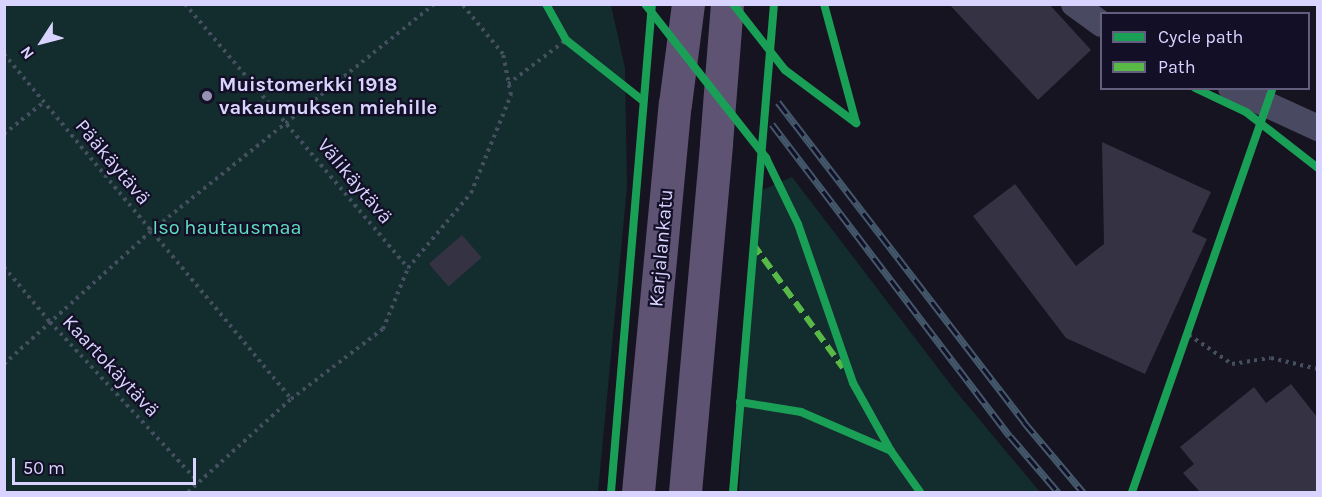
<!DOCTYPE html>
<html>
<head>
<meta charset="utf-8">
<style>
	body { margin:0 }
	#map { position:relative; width:1322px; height:497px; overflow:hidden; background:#161421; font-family:Karla,sans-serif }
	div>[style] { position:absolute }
	.green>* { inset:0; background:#132c2d }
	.building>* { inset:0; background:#343243; transform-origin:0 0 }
	.path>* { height:4px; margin-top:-2px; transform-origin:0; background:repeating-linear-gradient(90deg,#44505f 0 3px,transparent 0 7.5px) }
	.minor>* { height:26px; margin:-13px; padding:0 13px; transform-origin:13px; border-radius:13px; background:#4a4962 }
	.primary>* { height:33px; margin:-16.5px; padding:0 16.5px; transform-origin:16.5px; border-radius:16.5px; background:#5e5373 }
	.rail>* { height:7px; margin-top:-3.5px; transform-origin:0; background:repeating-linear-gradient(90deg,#130f26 0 14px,#43596b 0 28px); box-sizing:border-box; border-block:2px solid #43596b }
	.primary-bridge>* { height:33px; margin:-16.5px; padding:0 16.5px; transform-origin:16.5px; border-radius:16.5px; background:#5e5373 }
	.quiet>* { height:6px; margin-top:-3px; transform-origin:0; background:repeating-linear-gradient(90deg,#58b947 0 12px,transparent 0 18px) }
	.cycleway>* { height:8px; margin:-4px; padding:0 4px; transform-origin:4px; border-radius:4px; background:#1a9f57 }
	.dots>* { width:16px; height:16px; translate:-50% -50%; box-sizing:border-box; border:3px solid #130f26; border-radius:50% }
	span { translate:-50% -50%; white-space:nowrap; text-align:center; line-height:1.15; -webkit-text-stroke:4.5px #130f26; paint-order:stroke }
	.poi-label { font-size:20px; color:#d9d4ff; font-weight:700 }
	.left { translate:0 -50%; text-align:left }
	.street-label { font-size:20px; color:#d9d4ff }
	.park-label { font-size:20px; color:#5fe0c0 }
	.frame { position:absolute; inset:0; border:6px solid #d9d4ff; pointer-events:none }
	.legend { position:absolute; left:1100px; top:12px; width:210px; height:78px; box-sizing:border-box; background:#130f26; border:2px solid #625e7d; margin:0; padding:8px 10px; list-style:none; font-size:18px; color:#d9d4ff }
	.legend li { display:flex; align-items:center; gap:12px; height:30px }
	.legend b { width:30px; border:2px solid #625e7d }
	.north { position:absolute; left:12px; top:12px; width:60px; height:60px; -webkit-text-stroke:4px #130f26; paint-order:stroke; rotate:234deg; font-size:16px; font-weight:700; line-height:24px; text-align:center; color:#d9d4ff }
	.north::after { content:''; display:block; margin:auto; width:21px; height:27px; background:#d9d4ff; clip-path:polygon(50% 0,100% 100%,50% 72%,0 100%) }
	.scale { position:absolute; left:12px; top:458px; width:184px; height:27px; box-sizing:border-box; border:3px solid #d9d4ff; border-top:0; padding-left:8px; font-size:18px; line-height:21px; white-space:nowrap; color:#d9d4ff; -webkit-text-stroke:4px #130f26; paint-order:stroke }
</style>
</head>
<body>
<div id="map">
	<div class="green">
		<i style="clip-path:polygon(4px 5px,611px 5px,625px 68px,627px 187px,598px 492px,5px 492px)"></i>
		<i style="clip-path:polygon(792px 177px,954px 389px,1040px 492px,739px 492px,756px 193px)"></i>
	</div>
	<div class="building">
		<i style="clip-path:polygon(949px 4px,1049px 4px,1091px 50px,1038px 100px)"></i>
		<i style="clip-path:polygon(1102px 142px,1211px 192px,1192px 232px,1207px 239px,1145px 374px,1066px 338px,973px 216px,1015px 184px,1076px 266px,1104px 244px)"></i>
		<i style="left:462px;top:235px;width:30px;height:44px;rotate:49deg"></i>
		<i style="clip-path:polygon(1291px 384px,1317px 417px,1317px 492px,1200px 492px,1183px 473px,1194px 464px,1180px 447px,1254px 387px,1266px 403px)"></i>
	</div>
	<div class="path">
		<i style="left:185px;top:4px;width:346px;rotate:49.8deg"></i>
		<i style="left:4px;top:54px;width:449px;rotate:50.2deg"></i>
		<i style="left:508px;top:84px;width:73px;rotate:-37.2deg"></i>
		<i style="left:4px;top:134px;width:51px;rotate:-38.7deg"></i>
		<i style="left:4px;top:267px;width:72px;rotate:50.1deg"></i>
		<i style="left:50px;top:322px;width:218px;rotate:47.2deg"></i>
		<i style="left:1189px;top:335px;width:52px;rotate:34deg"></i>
		<i style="left:1232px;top:364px;width:39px;rotate:-9deg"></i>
		<i style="left:1271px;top:358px;width:48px;rotate:13.2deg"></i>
		<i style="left:4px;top:364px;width:198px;rotate:-42.1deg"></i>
		<i style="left:151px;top:231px;width:363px;rotate:-38.7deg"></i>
		<i style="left:188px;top:492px;width:139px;rotate:-42.1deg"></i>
		<i style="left:291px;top:399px;width:116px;rotate:-37.3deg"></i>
		<i style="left:383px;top:329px;width:66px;rotate:-67.7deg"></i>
		<i style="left:408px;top:268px;width:98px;rotate:-50deg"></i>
		<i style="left:471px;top:193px;width:106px;rotate:-67.8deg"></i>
		<i style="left:511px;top:95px;width:42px;rotate:-101deg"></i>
		<i style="left:503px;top:54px;width:65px;rotate:-129.4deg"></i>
	</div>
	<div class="minor">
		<i style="left:1074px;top:4px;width:34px;rotate:36deg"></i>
		<i style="left:1231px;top:88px;width:96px;rotate:24.7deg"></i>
	</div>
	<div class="primary">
		<i style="left:638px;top:492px;width:390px;rotate:-84.6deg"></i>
		<i style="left:685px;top:492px;width:350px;rotate:-84.9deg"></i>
	</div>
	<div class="rail">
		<i style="left:778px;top:102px;width:404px;rotate:52.4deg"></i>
		<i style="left:1024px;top:422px;width:92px;rotate:49.9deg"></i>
		<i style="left:772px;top:124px;width:392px;rotate:52.7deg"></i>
		<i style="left:1010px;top:436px;width:74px;rotate:49.4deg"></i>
	</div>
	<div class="primary-bridge">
		<i style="left:675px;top:104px;width:101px;rotate:-82.6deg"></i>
		<i style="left:716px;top:143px;width:139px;rotate:-85.5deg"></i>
	</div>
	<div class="quiet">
		<i style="left:753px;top:244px;width:153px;rotate:54deg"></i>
	</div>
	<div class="cycleway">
		<i style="left:546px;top:4px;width:41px;rotate:60.9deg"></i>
		<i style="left:566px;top:40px;width:97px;rotate:38.3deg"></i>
		<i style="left:645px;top:4px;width:196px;rotate:51.8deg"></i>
		<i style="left:766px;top:158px;width:73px;rotate:64.1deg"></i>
		<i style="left:798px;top:224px;width:168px;rotate:70.9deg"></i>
		<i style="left:853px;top:383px;width:78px;rotate:60.8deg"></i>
		<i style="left:891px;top:451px;width:50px;rotate:54.7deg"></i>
		<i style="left:733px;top:4px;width:84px;rotate:51.8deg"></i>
		<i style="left:785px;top:70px;width:89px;rotate:36.7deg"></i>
		<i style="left:824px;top:4px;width:123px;rotate:74.9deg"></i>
		<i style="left:1195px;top:88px;width:56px;rotate:25.2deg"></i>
		<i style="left:1246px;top:112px;width:91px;rotate:37.9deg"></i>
		<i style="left:740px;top:402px;width:62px;rotate:9.3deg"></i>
		<i style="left:801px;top:412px;width:98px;rotate:23.4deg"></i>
		<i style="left:611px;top:492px;width:487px;rotate:-85.2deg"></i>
		<i style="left:733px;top:492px;width:490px;rotate:-85.2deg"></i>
		<i style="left:1132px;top:492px;width:428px;rotate:-70.8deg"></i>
	</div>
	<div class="dots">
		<i style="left:207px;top:96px;background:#9591b1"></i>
	</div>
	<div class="poi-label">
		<span class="left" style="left:219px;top:96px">Muistomerkki 1918<br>vakaumuksen miehille</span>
	</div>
	<div class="street-label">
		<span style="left:113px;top:162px;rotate:50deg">Pääkäytävä</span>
		<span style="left:355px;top:181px;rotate:50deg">Välikäytävä</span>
		<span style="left:661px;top:248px;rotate:-85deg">Karjalankatu</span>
		<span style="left:111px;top:366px;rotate:47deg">Kaartokäytävä</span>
	</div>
	<div class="park-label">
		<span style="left:227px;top:227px">Iso hautausmaa</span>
	</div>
	<div class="frame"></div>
	<ul class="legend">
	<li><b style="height:8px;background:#1a9f57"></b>Cycle path</li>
	<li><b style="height:8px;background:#58b947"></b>Path</li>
	</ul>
	<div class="north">N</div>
	<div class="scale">50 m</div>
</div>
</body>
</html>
